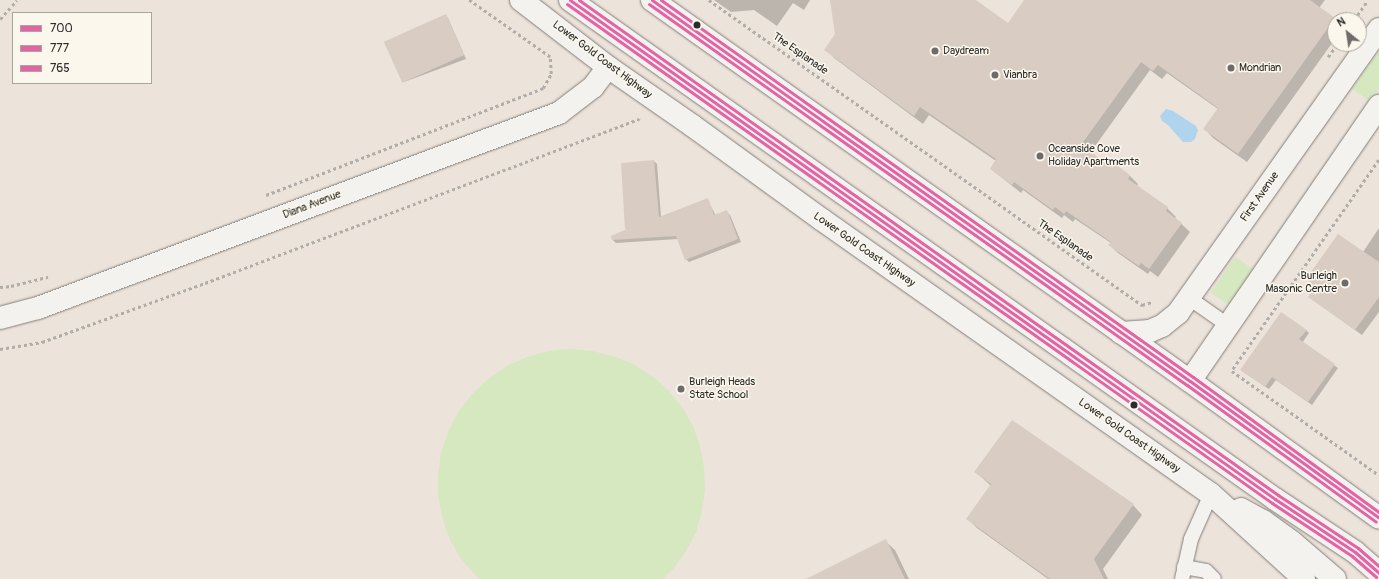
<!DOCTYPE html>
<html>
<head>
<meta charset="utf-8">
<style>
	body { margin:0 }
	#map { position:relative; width:1379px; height:579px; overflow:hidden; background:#ece3da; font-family:Pangolin,sans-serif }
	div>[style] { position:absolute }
	.green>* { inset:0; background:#d5e8c0; transform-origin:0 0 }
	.water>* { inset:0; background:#b1d4ee }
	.shadow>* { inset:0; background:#0003 }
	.building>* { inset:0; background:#d9ccc2; transform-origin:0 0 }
	.path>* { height:2.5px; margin-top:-1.25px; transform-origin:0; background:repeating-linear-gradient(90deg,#b0adaa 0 3px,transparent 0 6px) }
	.roads { filter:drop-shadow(0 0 1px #827e7a) drop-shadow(0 0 1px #827e7a) }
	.service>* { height:14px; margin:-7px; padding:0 7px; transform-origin:7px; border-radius:7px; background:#f4f2ee }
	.minor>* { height:22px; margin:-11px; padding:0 11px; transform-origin:11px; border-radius:11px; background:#f4f2ee }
	.tertiary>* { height:22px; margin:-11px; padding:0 11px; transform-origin:11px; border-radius:11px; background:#f4f2ee }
	.trunk>* { height:22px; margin:-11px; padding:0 11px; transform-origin:11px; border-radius:11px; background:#f4f2ee }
	.bus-1>* { height:3px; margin:-1.5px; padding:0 1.5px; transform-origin:1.5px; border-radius:1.5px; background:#e463a4 }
	.bus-2>* { height:3px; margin:-1.5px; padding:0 1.5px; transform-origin:1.5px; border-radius:1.5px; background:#e463a4 }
	.bus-3>* { height:3px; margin:-1.5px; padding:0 1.5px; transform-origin:1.5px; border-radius:1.5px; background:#e463a4 }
	.dots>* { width:11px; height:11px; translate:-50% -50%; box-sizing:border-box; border:2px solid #fbf7ec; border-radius:50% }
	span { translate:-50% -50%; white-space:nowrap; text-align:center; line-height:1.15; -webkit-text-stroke:3px #fbf7ec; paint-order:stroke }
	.poi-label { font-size:11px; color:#2b2b2b }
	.left { translate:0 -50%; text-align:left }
	.right { translate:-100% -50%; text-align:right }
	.street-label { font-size:11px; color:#2b2b2b }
	.legend { position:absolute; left:12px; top:12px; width:140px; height:72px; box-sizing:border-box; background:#fbf7ec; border:1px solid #a8a59f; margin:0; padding:5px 7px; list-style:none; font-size:12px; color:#2b2b2b }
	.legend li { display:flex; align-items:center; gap:8px; height:20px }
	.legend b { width:20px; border:1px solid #a8a59f }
	.north { position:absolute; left:1327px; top:12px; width:40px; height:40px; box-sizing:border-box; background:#fbf7ec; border:1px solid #a8a59f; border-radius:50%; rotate:330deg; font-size:11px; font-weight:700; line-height:16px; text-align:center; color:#2b2b2b }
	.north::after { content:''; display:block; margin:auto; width:14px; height:18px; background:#6f6b68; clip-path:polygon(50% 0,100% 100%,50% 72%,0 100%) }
</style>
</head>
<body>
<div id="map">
	<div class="green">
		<i style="clip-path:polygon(1379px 51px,1379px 89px,1370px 101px,1352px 89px)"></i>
		<i style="left:1235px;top:257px;width:22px;height:43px;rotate:34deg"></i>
		<i style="clip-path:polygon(570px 349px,592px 351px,613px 356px,633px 364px,652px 376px,668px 390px,682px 407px,693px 426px,700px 446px,704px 468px,705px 489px,702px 511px,696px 532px,686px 551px,673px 569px,663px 579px,479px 579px,461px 559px,450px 540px,443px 520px,438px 497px,438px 475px,441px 453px,448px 432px,458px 412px,472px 394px,488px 379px,507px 366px,527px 357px,548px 351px)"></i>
	</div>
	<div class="water">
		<i style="clip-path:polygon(1166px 109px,1173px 111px,1196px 126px,1198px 130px,1195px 139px,1191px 142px,1183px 142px,1168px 125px,1162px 121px,1160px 116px)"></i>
	</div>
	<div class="shadow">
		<i style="clip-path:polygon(714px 0,810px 0,804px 10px,793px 3px,777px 26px,754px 10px,731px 12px)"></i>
		<i style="clip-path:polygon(831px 0,974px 0,1008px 24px,1025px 0,1325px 0,1319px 8px,1335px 20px,1335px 39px,1247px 162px,1213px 138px,1205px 129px,1218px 109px,1167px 73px,1162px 79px,1150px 70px,1090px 153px,1113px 169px,1130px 176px,1138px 184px,1137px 186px,1167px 208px,1176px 217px,1175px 218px,1190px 232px,1158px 277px,1150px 271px,1148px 274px,1118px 253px,1110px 245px,1111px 243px,1075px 219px,1073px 222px,1064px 215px,1062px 218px,1023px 190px,1021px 193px,991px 169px,996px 161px,929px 115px,923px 124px,834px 58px,826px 49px,836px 34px)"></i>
		<i style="clip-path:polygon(445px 15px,448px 18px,466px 59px,404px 82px,401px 79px)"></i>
		<i style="clip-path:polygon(654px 161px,657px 164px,661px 217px,707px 199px,716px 216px,726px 212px,730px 215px,741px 242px,689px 262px,686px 259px,678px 239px,616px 243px,613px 240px,628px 230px,626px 228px)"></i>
		<i style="clip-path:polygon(1379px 228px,1379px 312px,1362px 335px,1309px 297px,1316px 287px,1308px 279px,1363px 252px)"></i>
		<i style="clip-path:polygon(1306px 330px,1309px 333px,1302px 343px,1338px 368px,1312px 405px,1276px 380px,1269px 389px,1245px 373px)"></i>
		<i style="clip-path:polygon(976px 472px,1133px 505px,1142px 515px,1103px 569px,1108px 579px,1048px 579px,977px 528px,968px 519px,991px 486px)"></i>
		<i style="clip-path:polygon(885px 541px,895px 550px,909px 579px,808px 579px)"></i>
	</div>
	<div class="building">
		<i style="clip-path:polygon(830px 0,976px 0,1008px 23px,1024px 0,1310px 0,1335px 18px,1238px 154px,1203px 129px,1218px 108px,1158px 65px,1153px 71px,1141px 62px,1081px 145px,1113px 168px,1115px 164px,1130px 175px,1128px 179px,1168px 207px,1166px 211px,1182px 223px,1149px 269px,1141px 263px,1139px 266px,1108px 245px,1111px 242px,1066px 211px,1064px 214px,1055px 207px,1053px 210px,1014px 182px,1012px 185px,990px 169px,996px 159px,920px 107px,914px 116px,824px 50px,835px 34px)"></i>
		<i style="left:446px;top:14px;width:45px;height:68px;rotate:66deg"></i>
		<i style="clip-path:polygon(654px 160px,659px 217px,708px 198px,714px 215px,727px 210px,738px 239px,685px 260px,676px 236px,612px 240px,611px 236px,629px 228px,625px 229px,621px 163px)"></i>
		<i style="clip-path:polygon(1338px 234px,1379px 262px,1379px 297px,1355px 330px,1308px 297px,1316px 286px,1306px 279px)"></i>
		<i style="clip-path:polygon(1281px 312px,1307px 330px,1299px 339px,1335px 364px,1308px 402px,1272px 377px,1265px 387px,1240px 370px)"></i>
		<i style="clip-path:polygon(1012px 420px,1134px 504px,1094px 559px,1104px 579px,1050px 579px,966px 519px,991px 484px,974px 472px)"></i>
		<i style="clip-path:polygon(886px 539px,905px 579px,806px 579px)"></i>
	</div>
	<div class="path">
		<i style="left:709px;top:0;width:530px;rotate:35.16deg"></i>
		<i style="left:1142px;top:305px;width:10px;rotate:-17deg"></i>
		<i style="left:0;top:19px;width:25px;rotate:-48deg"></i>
		<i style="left:1354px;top:20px;width:24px;rotate:-55deg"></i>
		<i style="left:1328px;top:57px;width:16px;rotate:-55deg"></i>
		<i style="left:1379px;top:160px;width:257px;rotate:124.9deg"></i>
		<i style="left:1232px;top:371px;width:180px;rotate:35.3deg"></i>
		<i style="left:266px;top:195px;width:297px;rotate:-21.1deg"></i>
		<i style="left:543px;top:88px;width:16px;rotate:-60deg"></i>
		<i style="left:551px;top:74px;width:17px;rotate:-93deg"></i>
		<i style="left:550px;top:57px;width:99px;rotate:-144.9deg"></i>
		<i style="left:0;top:287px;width:11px;rotate:-5deg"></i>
		<i style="left:11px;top:286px;width:38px;rotate:-14deg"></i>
		<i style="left:0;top:349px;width:43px;rotate:-9.5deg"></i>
		<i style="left:42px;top:342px;width:173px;rotate:-19.9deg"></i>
		<i style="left:205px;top:283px;width:464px;rotate:-20.7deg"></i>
		<i style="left:639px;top:119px;width:1px;rotate:45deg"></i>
	</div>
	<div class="roads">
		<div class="service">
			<i style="left:1189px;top:298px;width:49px;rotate:35deg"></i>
			<i style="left:1184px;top:567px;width:22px;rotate:10deg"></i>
			<i style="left:1206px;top:571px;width:11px;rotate:45deg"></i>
			<i style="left:1182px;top:579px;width:41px;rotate:-77.3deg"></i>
			<i style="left:1191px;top:539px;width:49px;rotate:-66deg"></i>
		</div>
		<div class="minor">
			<i style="left:521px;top:0;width:110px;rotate:37.6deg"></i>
			<i style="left:608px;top:67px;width:103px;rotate:34.8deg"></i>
			<i style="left:693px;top:126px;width:158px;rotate:36deg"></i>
			<i style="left:821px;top:219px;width:477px;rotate:35.2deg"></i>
			<i style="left:1211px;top:494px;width:126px;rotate:42.4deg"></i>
			<i style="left:0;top:318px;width:39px;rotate:-15deg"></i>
			<i style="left:38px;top:308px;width:556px;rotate:-20.52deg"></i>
			<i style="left:559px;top:113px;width:43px;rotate:-37.4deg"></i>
			<i style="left:593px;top:87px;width:25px;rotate:-53deg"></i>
			<i style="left:1241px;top:509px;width:25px;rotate:29deg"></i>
			<i style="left:1263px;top:521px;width:34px;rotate:36deg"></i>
			<i style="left:1291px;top:541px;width:58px;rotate:40.8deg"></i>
		</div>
		<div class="tertiary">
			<i style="left:1121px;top:333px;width:29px;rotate:-4deg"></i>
			<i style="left:1150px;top:331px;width:13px;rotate:-23deg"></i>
			<i style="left:1162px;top:326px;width:21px;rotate:-39deg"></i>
			<i style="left:1178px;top:313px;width:348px;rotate:-54.7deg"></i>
			<i style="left:1190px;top:381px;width:334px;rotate:-55.5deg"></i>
		</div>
		<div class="trunk">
			<i style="left:570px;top:0;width:864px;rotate:35.29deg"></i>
			<i style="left:1275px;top:499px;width:96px;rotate:33.5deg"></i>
			<i style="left:1355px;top:552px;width:32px;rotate:41deg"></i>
			<i style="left:652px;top:0;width:659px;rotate:35.31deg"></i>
			<i style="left:1190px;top:381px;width:233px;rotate:35.9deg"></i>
		</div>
	</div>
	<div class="bus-1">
		<i style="left:570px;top:0;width:864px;rotate:35.29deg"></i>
		<i style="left:1275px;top:499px;width:96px;rotate:33.5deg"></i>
		<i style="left:1355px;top:552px;width:32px;rotate:41deg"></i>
		<i style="left:652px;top:0;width:659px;rotate:35.31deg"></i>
		<i style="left:1190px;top:381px;width:233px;rotate:35.9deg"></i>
	</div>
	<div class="bus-2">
		<i style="left:567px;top:4px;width:864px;rotate:35.29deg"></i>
		<i style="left:1272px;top:503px;width:96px;rotate:33.5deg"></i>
		<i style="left:1352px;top:556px;width:32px;rotate:41deg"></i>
		<i style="left:649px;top:4px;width:659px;rotate:35.31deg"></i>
		<i style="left:1187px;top:385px;width:233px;rotate:35.9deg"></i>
	</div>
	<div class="bus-3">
		<i style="left:579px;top:0;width:857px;rotate:35.3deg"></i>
		<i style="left:1278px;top:495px;width:96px;rotate:33.5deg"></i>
		<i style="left:1358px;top:548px;width:28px;rotate:41deg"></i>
		<i style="left:661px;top:0;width:652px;rotate:35.32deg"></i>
		<i style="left:1193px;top:377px;width:230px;rotate:36deg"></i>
	</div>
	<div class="dots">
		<i style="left:697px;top:25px;background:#2b2b2b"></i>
		<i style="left:935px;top:51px;background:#6f6b68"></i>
		<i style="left:1231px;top:68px;background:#6f6b68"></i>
		<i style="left:995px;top:75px;background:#6f6b68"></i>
		<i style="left:1040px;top:156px;background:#6f6b68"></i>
		<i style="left:1345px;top:283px;background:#6f6b68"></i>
		<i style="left:681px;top:389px;background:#6f6b68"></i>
		<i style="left:1134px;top:405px;background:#2b2b2b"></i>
	</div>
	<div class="poi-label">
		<span class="left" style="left:943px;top:51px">Daydream</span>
		<span class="left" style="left:1239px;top:68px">Mondrian</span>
		<span class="left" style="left:1003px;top:75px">Vianbra</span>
		<span class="left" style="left:1048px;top:156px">Oceanside Cove<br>Holiday Apartments</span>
		<span class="right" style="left:1337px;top:283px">Burleigh<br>Masonic Centre</span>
		<span class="left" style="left:689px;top:389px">Burleigh Heads<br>State School</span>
	</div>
	<div class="street-label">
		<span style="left:800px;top:54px;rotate:35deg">The Esplanade</span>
		<span style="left:602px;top:60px;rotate:37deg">Lower Gold Coast Highway</span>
		<span style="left:1260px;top:197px;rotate:-55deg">First Avenue</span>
		<span style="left:312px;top:205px;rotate:-21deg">Diana Avenue</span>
		<span style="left:1065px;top:241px;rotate:35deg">The Esplanade</span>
		<span style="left:864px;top:250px;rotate:35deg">Lower Gold Coast Highway</span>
		<span style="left:1129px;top:436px;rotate:35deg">Lower Gold Coast Highway</span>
	</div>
	<ul class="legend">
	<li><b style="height:5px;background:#e463a4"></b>700</li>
	<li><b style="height:5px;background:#e463a4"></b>777</li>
	<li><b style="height:5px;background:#e463a4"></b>765</li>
	</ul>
	<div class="north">N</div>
</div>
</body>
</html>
